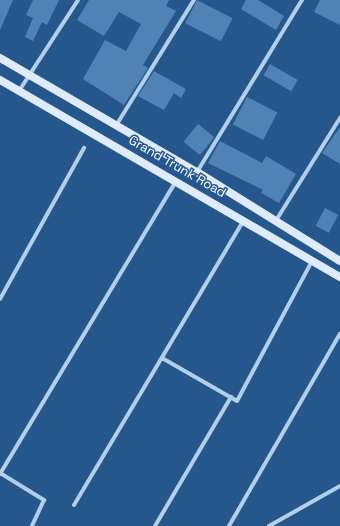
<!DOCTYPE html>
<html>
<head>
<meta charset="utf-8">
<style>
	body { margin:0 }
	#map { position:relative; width:340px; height:526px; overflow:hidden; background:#25578d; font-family:"Space Grotesk",sans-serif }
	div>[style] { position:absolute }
	.building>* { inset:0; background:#5182b6; transform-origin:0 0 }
	.street>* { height:4px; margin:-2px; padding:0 2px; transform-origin:2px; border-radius:2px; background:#b4cfeb }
	.secondary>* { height:8px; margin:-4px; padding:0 4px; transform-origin:4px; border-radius:4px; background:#dfebf9 }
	span { translate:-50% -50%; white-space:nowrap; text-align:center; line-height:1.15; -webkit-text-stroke:3px #25578d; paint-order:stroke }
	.street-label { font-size:13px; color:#fff }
</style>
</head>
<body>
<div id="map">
	<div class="building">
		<i style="clip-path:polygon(0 0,13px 0,0 30px)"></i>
		<i style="clip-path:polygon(33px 0,59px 0,47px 25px,42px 22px,33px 41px,25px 37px,33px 18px,26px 15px)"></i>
		<i style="clip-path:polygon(89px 0,169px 0,166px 6px,176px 11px,143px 65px,148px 68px,124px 105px,83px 79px,105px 40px,126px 51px,141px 24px,119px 12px,104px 36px,77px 20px)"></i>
		<i style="left:197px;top:0;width:40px;height:26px;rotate:27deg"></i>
		<i style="clip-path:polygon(246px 0,258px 0,284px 16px,276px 30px,241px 9px)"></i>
		<i style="clip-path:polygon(320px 0,340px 0,340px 25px,314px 12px)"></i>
		<i style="left:270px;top:64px;width:32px;height:13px;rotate:30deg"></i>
		<i style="clip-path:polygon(154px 71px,186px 89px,181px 98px,174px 93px,164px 110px,138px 96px)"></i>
		<i style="left:247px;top:97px;width:34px;height:31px;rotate:27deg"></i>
		<i style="left:198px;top:124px;width:21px;height:23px;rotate:39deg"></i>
		<i style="clip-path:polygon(340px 127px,340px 164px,322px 153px)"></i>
		<i style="clip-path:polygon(220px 141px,262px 163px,266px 156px,296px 174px,279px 203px,261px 193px,263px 190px,208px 163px)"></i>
		<i style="left:325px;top:208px;width:15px;height:20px;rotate:28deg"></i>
	</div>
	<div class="street">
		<i style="left:19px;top:91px;width:108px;rotate:-57deg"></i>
		<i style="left:117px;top:124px;width:146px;rotate:-58.2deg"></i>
		<i style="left:197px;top:172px;width:202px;rotate:-58.6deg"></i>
		<i style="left:275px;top:222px;width:123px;rotate:-58deg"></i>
		<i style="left:0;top:299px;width:173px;rotate:-60.9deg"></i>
		<i style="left:162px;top:358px;width:86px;rotate:29.8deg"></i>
		<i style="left:237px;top:401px;width:159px;rotate:-61.8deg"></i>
		<i style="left:0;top:473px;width:52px;rotate:31.5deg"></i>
		<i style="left:44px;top:500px;width:29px;rotate:115deg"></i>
		<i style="left:0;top:474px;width:342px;rotate:-59deg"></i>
		<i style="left:74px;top:505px;width:332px;rotate:-59.2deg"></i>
		<i style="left:155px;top:526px;width:150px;rotate:-59.5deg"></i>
		<i style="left:229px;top:526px;width:222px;rotate:-60deg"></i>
		<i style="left:269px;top:526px;width:81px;rotate:-29.4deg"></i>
	</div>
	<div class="secondary">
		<i style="left:0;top:58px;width:228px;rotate:30.1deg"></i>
		<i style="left:197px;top:172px;width:168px;rotate:31.9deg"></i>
		<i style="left:0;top:80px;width:393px;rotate:30.1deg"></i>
	</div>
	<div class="street-label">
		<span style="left:177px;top:167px;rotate:30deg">Grand Trunk Road</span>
	</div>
</div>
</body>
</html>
